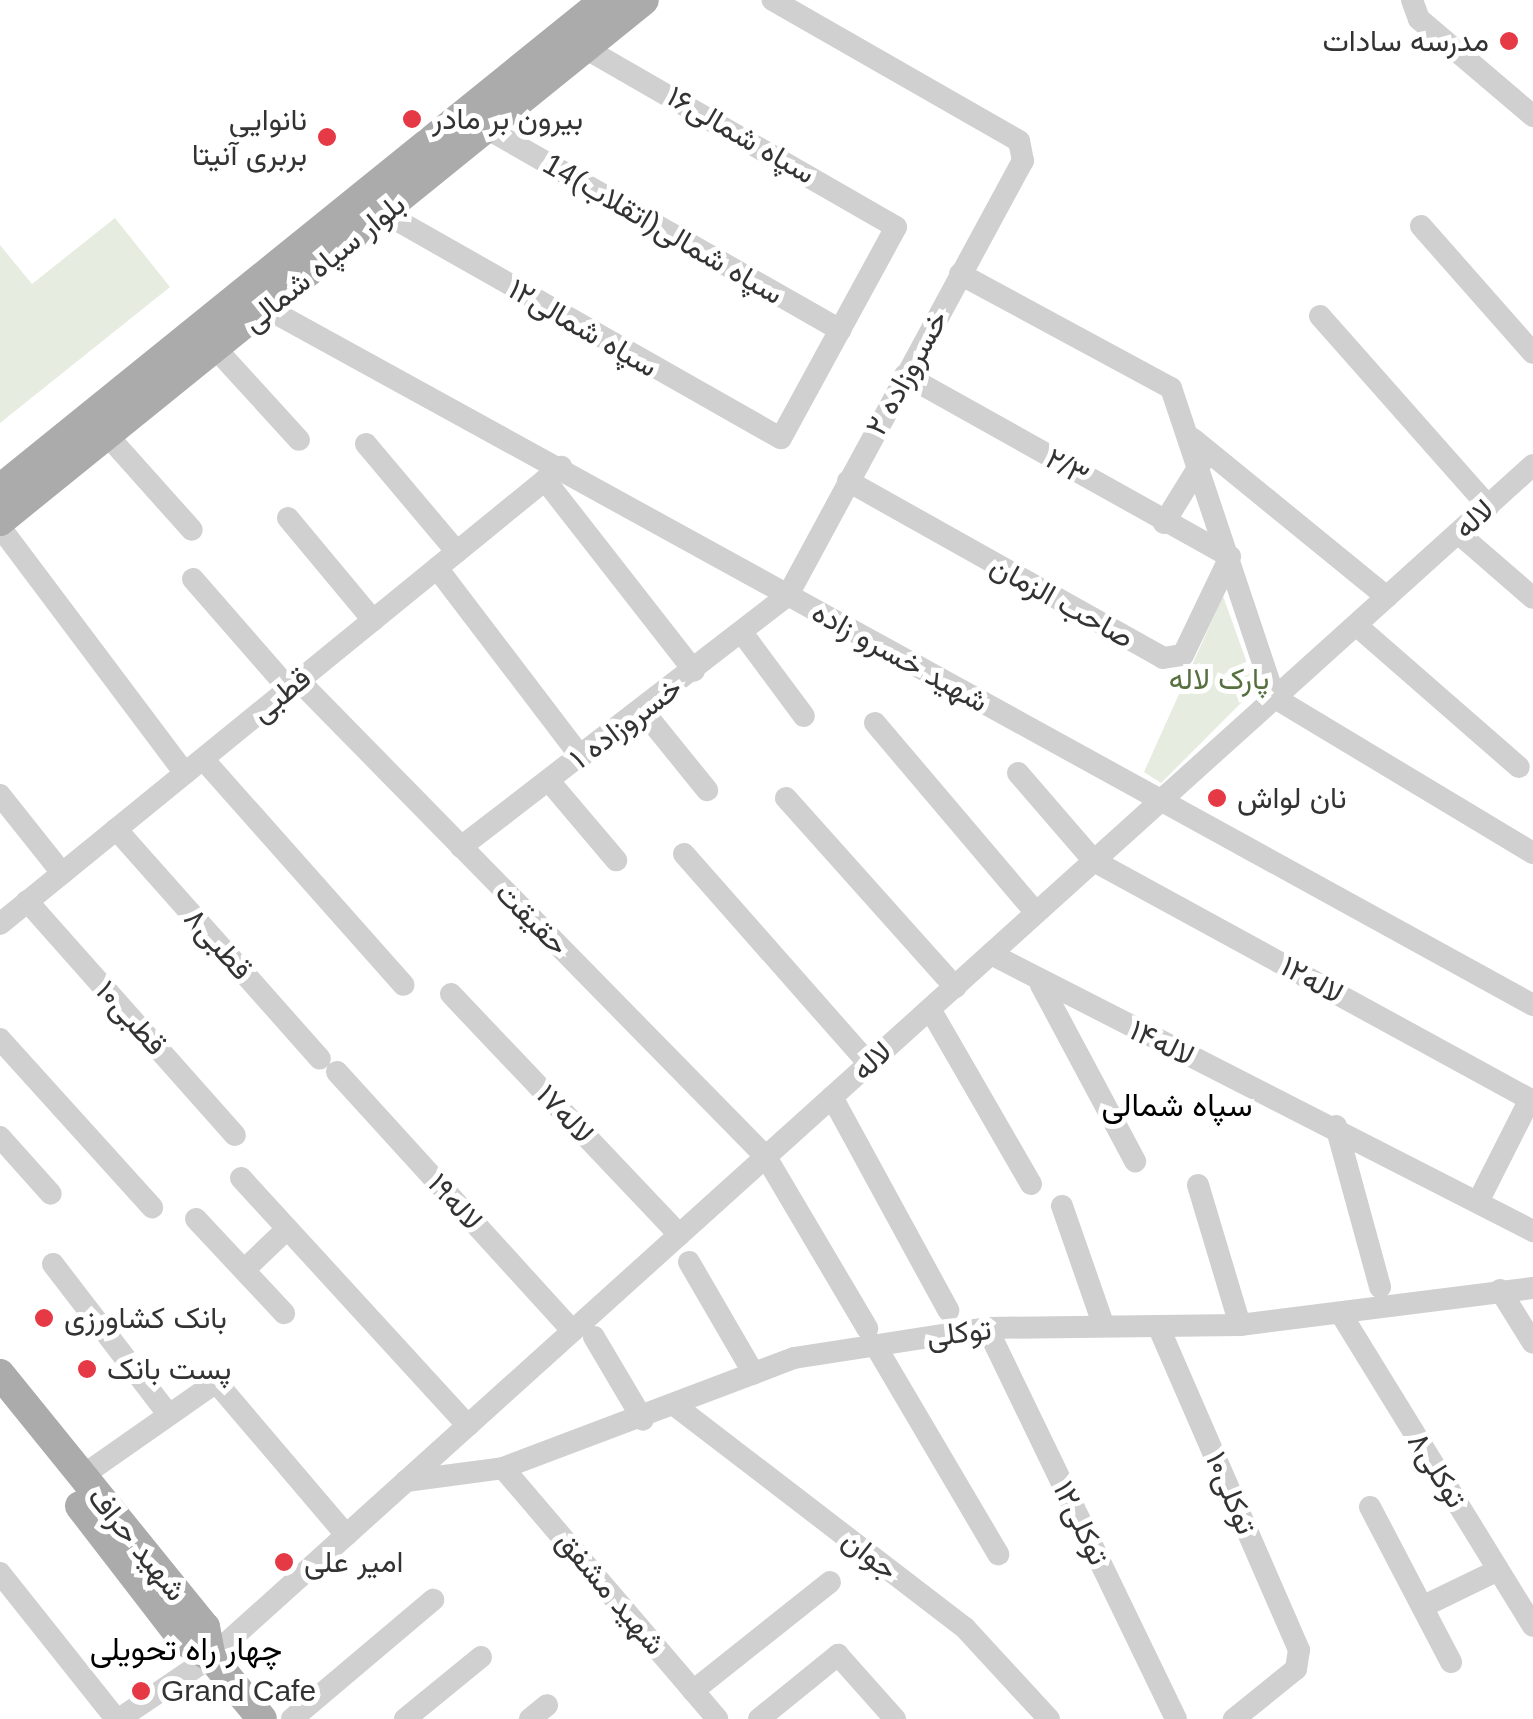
<!DOCTYPE html>
<html>
<head>
<meta charset="utf-8">
<style>
	body { margin:0 }
	#map { position:relative; width:1533px; height:1719px; overflow:hidden; background:#fff; font-family:Arial,Vazirmatn,sans-serif }
	div>[style] { position:absolute }
	.green>* { inset:0; background:#e6ecdf }
	.minor>* { height:22px; margin:-11px; padding:0 11px; transform-origin:11px; border-radius:11px; background:#d0d0d0 }
	.major>* { height:30px; margin:-15px; padding:0 15px; transform-origin:15px; border-radius:15px; background:#ababab }
	.dots>* { width:28px; height:28px; translate:-50% -50%; box-sizing:border-box; border:5px solid #fff; border-radius:50% }
	span { translate:-50% -50%; white-space:nowrap; text-align:center; line-height:1.15; -webkit-text-stroke:10px #fff; paint-order:stroke }
	.poi-label { font-size:30px; color:#333 }
	.right { translate:-100% -50%; text-align:right }
	.left { translate:0 -50%; text-align:left }
	.street-label { font-size:30px; color:#333 }
	.park-label { font-size:30px; color:#56703f }
	.neighbourhood-label { font-size:32px; color:#000 }
</style>
</head>
<body>
<div id="map">
	<div class="green">
		<i style="clip-path:polygon(115px 218px,170px 287px,0 423px,0 245px,32px 284px)"></i>
		<i style="clip-path:polygon(1223px 596px,1256px 688px,1161px 783px,1144px 772px)"></i>
	</div>
	<div class="minor">
		<i style="left:1412px;top:0;width:20px;rotate:70deg"></i>
		<i style="left:1419px;top:19px;width:150px;rotate:40.4deg"></i>
		<i style="left:486px;top:128px;width:408px;rotate:29.7deg"></i>
		<i style="left:386px;top:214px;width:454px;rotate:29.6deg"></i>
		<i style="left:781px;top:438px;width:240px;rotate:-61.4deg"></i>
		<i style="left:896px;top:227px;width:361px;rotate:-150.1deg"></i>
		<i style="left:1421px;top:226px;width:169px;rotate:48.6deg"></i>
		<i style="left:960px;top:274px;width:240px;rotate:28.4deg"></i>
		<i style="left:1171px;top:388px;width:327px;rotate:71.5deg"></i>
		<i style="left:1275px;top:698px;width:301px;rotate:31deg"></i>
		<i style="left:268px;top:309px;width:1444px;rotate:28.82deg"></i>
		<i style="left:1320px;top:316px;width:254px;rotate:48.5deg"></i>
		<i style="left:216px;top:349px;width:123px;rotate:47.6deg"></i>
		<i style="left:905px;top:375px;width:372px;rotate:29.2deg"></i>
		<i style="left:107px;top:435px;width:127px;rotate:48.2deg"></i>
		<i style="left:1193px;top:439px;width:250px;rotate:39.2deg"></i>
		<i style="left:366px;top:444px;width:141px;rotate:49.9deg"></i>
		<i style="left:545px;top:480px;width:242px;rotate:52deg"></i>
		<i style="left:848px;top:481px;width:361px;rotate:29.3deg"></i>
		<i style="left:1163px;top:658px;width:20px;rotate:-9deg"></i>
		<i style="left:1183px;top:655px;width:109px;rotate:-64.4deg"></i>
		<i style="left:288px;top:518px;width:133px;rotate:50.2deg"></i>
		<i style="left:1164px;top:523px;width:70px;rotate:-58.3deg"></i>
		<i style="left:0;top:527px;width:308px;rotate:53.1deg"></i>
		<i style="left:1458px;top:533px;width:99px;rotate:40.9deg"></i>
		<i style="left:437px;top:568px;width:238px;rotate:52.7deg"></i>
		<i style="left:193px;top:579px;width:146px;rotate:48.9deg"></i>
		<i style="left:1356px;top:625px;width:216px;rotate:41.1deg"></i>
		<i style="left:743px;top:634px;width:102px;rotate:53.4deg"></i>
		<i style="left:299px;top:681px;width:667px;rotate:45.55deg"></i>
		<i style="left:766px;top:1157px;width:199px;rotate:59.4deg"></i>
		<i style="left:643px;top:711px;width:102px;rotate:51deg"></i>
		<i style="left:875px;top:723px;width:249px;rotate:49.7deg"></i>
		<i style="left:203px;top:759px;width:302px;rotate:48.4deg"></i>
		<i style="left:1018px;top:773px;width:116px;rotate:49.2deg"></i>
		<i style="left:1094px;top:861px;width:500px;rotate:28.67deg"></i>
		<i style="left:549px;top:781px;width:104px;rotate:49.7deg"></i>
		<i style="left:0;top:795px;width:100px;rotate:51.5deg"></i>
		<i style="left:786px;top:798px;width:254px;rotate:48.2deg"></i>
		<i style="left:116px;top:829px;width:307px;rotate:48.4deg"></i>
		<i style="left:461px;top:847px;width:413px;rotate:-37.6deg"></i>
		<i style="left:788px;top:595px;width:494px;rotate:-61.6deg"></i>
		<i style="left:1023px;top:161px;width:20px;rotate:-101deg"></i>
		<i style="left:1019px;top:141px;width:284px;rotate:-150.2deg"></i>
		<i style="left:684px;top:854px;width:280px;rotate:48.6deg"></i>
		<i style="left:27px;top:901px;width:313px;rotate:48.4deg"></i>
		<i style="left:0;top:924px;width:724px;rotate:-39.17deg"></i>
		<i style="left:991px;top:954px;width:609px;rotate:27.07deg"></i>
		<i style="left:1041px;top:985px;width:200px;rotate:61.9deg"></i>
		<i style="left:451px;top:994px;width:332px;rotate:46.5deg"></i>
		<i style="left:930px;top:1009px;width:202px;rotate:60deg"></i>
		<i style="left:0;top:1039px;width:227px;rotate:47.9deg"></i>
		<i style="left:337px;top:1072px;width:350px;rotate:47.7deg"></i>
		<i style="left:832px;top:1097px;width:243px;rotate:61.4deg"></i>
		<i style="left:1336px;top:1126px;width:167px;rotate:74.7deg"></i>
		<i style="left:0;top:1137px;width:76px;rotate:48.2deg"></i>
		<i style="left:241px;top:1178px;width:336px;rotate:47.5deg"></i>
		<i style="left:1198px;top:1185px;width:146px;rotate:73.3deg"></i>
		<i style="left:1479px;top:1200px;width:113px;rotate:-63.2deg"></i>
		<i style="left:1062px;top:1206px;width:125px;rotate:70.8deg"></i>
		<i style="left:196px;top:1219px;width:129px;rotate:46.9deg"></i>
		<i style="left:689px;top:1262px;width:129px;rotate:59.9deg"></i>
		<i style="left:53px;top:1264px;width:190px;rotate:52.5deg"></i>
		<i style="left:244px;top:1270px;width:58px;rotate:-43.6deg"></i>
		<i style="left:1500px;top:1290px;width:62px;rotate:58.1deg"></i>
		<i style="left:1341px;top:1314px;width:366px;rotate:58.4deg"></i>
		<i style="left:987px;top:1328px;width:434px;rotate:64.2deg"></i>
		<i style="left:1159px;top:1328px;width:351px;rotate:66.5deg"></i>
		<i style="left:1299px;top:1650px;width:19px;rotate:99deg"></i>
		<i style="left:1296px;top:1669px;width:80px;rotate:141.1deg"></i>
		<i style="left:594px;top:1337px;width:96px;rotate:59.4deg"></i>
		<i style="left:875px;top:1345px;width:243px;rotate:59.5deg"></i>
		<i style="left:677px;top:1407px;width:363px;rotate:37.5deg"></i>
		<i style="left:965px;top:1628px;width:124px;rotate:47.3deg"></i>
		<i style="left:503px;top:1468px;width:330px;rotate:49.5deg"></i>
		<i style="left:82px;top:1476px;width:164px;rotate:-35deg"></i>
		<i style="left:216px;top:1382px;width:201px;rotate:49.6deg"></i>
		<i style="left:406px;top:1481px;width:98px;rotate:-7.6deg"></i>
		<i style="left:503px;top:1468px;width:311px;rotate:-20.7deg"></i>
		<i style="left:794px;top:1358px;width:195px;rotate:-8.8deg"></i>
		<i style="left:987px;top:1328px;width:253px;rotate:-0.7deg"></i>
		<i style="left:1240px;top:1325px;width:295px;rotate:-7.2deg"></i>
		<i style="left:1370px;top:1507px;width:175px;rotate:62.4deg"></i>
		<i style="left:0;top:1573px;width:186px;rotate:51.5deg"></i>
		<i style="left:1426px;top:1605px;width:80px;rotate:-25.9deg"></i>
		<i style="left:693px;top:1691px;width:175px;rotate:-38.5deg"></i>
		<i style="left:119px;top:1719px;width:111px;rotate:-34deg"></i>
		<i style="left:211px;top:1657px;width:1780px;rotate:-42.04deg"></i>
		<i style="left:292px;top:1719px;width:185px;rotate:-40.2deg"></i>
		<i style="left:405px;top:1719px;width:98px;rotate:-39.2deg"></i>
		<i style="left:530px;top:1719px;width:22px;rotate:-39deg"></i>
		<i style="left:759px;top:1719px;width:102px;rotate:-39deg"></i>
		<i style="left:838px;top:1655px;width:86px;rotate:48.3deg"></i>
	</div>
	<div class="major">
		<i style="left:0;top:489px;width:778px;rotate:-38.95deg"></i>
		<i style="left:0;top:521px;width:828px;rotate:-38.97deg"></i>
		<i style="left:0;top:1374px;width:326px;rotate:51deg"></i>
		<i style="left:205px;top:1627px;width:31px;rotate:79deg"></i>
		<i style="left:211px;top:1657px;width:80px;rotate:50.6deg"></i>
		<i style="left:80px;top:1506px;width:170px;rotate:52.4deg"></i>
		<i style="left:184px;top:1641px;width:31px;rotate:31deg"></i>
	</div>
	<div class="dots">
		<i style="left:1509px;top:41px;background:#e63946"></i>
		<i style="left:412px;top:119px;background:#e63946"></i>
		<i style="left:327px;top:137px;background:#e63946"></i>
		<i style="left:1217px;top:798px;background:#e63946"></i>
		<i style="left:44px;top:1318px;background:#e63946"></i>
		<i style="left:87px;top:1369px;background:#e63946"></i>
		<i style="left:284px;top:1562px;background:#e63946"></i>
		<i style="left:141px;top:1691px;background:#e63946"></i>
	</div>
	<div class="poi-label">
		<span class="right" style="left:1489px;top:41px">مدرسه سادات</span>
		<span class="left" style="left:432px;top:119px">بیرون بر مادر</span>
		<span class="right" style="left:307px;top:137px">نانوایی<br>بربری آنیتا</span>
		<span class="left" style="left:1237px;top:798px">نان لواش</span>
		<span class="left" style="left:64px;top:1318px">بانک کشاورزی</span>
		<span class="left" style="left:107px;top:1369px">پست بانک</span>
		<span class="left" style="left:304px;top:1562px">امیر علی</span>
		<span class="left" style="left:161px;top:1691px">Grand Cafe</span>
	</div>
	<div class="street-label">
		<span style="left:741px;top:135px;rotate:30deg">سپاه شمالی۱۶</span>
		<span style="left:663px;top:229px;rotate:30deg">14سپاه شمالی(اتقلاب)</span>
		<span style="left:324px;top:263px;rotate:-39deg">بلوار سپاه شمالی</span>
		<span style="left:583px;top:328px;rotate:30deg">سپاه شمالی۱۲</span>
		<span style="left:907px;top:373px;rotate:-61deg">خسروزاده ۲</span>
		<span style="left:1067px;top:467px;rotate:30deg">۲/۳</span>
		<span style="left:1474px;top:519px;rotate:-42deg">لاله</span>
		<span style="left:1062px;top:602px;rotate:29deg">صاحب الزمان</span>
		<span style="left:900px;top:657px;rotate:29deg">شهید خسرو زاده</span>
		<span style="left:281px;top:695px;rotate:-39deg">قطبی</span>
		<span style="left:626px;top:723px;rotate:-37deg">خسروزاده ۱</span>
		<span style="left:532px;top:919px;rotate:45deg">حقیقت</span>
		<span style="left:218px;top:944px;rotate:48deg">قطبی۸</span>
		<span style="left:1312px;top:980px;rotate:29deg">لاله۱۲</span>
		<span style="left:131px;top:1018px;rotate:48deg">قطبی۱۰</span>
		<span style="left:1162px;top:1043px;rotate:26deg">لاله۱۴</span>
		<span style="left:872px;top:1061px;rotate:-42deg">لاله</span>
		<span style="left:565px;top:1114px;rotate:47deg">لاله۱۷</span>
		<span style="left:455px;top:1202px;rotate:48deg">لاله۱۹</span>
		<span style="left:959px;top:1333px;rotate:-7deg">توکلی</span>
		<span style="left:1437px;top:1470px;rotate:58deg">توکلی۸</span>
		<span style="left:1231px;top:1493px;rotate:67deg">۱۰توکلی</span>
		<span style="left:1081px;top:1523px;rotate:64deg">توکلی۱۲</span>
		<span style="left:137px;top:1544px;rotate:51deg">شهید حراف</span>
		<span style="left:870px;top:1555px;rotate:38deg">جوان</span>
		<span style="left:611px;top:1593px;rotate:50deg">شهید مشفق</span>
	</div>
	<div class="park-label">
		<span style="left:1219px;top:679px">پارک لاله</span>
	</div>
	<div class="neighbourhood-label">
		<span style="left:1177px;top:1105px">سپاه شمالی</span>
		<span style="left:186px;top:1649px">چهار راه تحویلی</span>
	</div>
</div>
</body>
</html>
